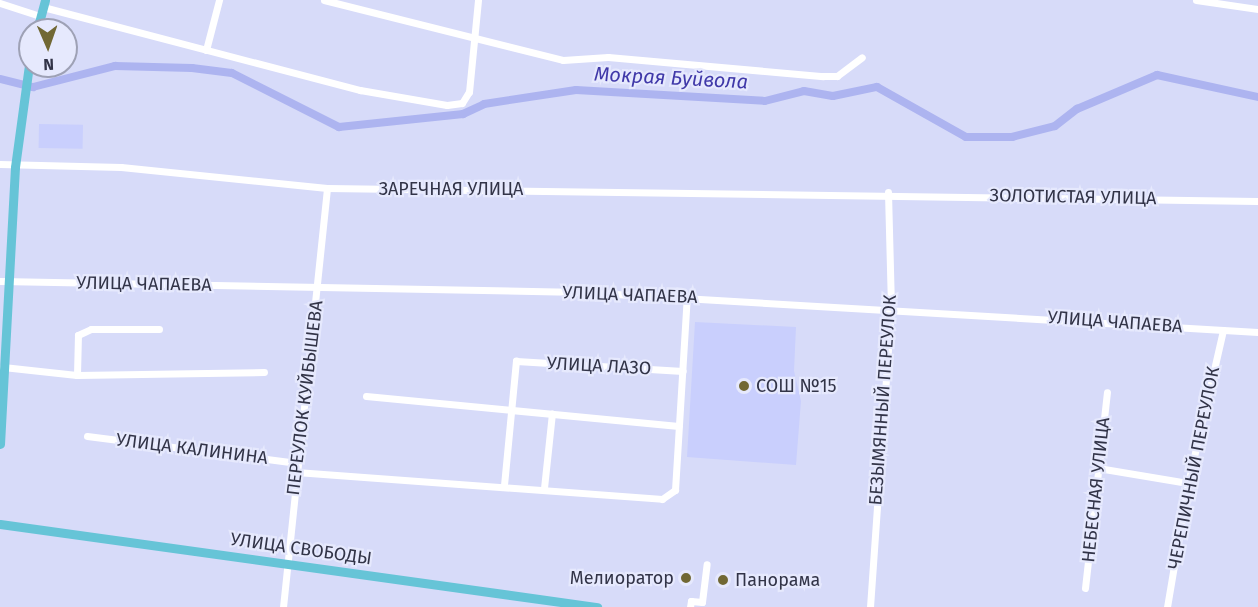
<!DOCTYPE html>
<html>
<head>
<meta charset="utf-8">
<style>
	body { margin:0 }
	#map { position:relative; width:1258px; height:607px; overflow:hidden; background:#d7dbf9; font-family:"Fira Sans",sans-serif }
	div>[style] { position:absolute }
	.built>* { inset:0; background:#c9cffd; transform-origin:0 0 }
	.river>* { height:8px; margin:-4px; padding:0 4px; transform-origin:4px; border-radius:4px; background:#adb4f0 }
	.minor>* { height:7px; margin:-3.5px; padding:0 3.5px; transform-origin:3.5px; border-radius:3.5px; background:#fff }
	.major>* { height:9px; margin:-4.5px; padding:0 4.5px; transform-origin:4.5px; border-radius:4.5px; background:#66c4d7 }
	.dots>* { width:16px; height:16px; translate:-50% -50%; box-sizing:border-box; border:3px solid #e6e9fd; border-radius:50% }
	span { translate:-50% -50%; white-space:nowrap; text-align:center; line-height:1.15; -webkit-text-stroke:4.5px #e6e9fd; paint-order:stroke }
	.street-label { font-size:18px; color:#323448 }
	.poi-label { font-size:18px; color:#323448 }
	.left { translate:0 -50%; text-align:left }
	.right { translate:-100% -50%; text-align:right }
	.water-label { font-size:20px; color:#4039a9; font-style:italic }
	.north { position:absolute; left:18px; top:18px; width:60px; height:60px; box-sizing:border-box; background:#e6e9fd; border:2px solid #9ea1b5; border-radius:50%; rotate:178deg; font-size:16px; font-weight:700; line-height:24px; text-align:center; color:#323448 }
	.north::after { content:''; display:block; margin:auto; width:21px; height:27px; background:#716834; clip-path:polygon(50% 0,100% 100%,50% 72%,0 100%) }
</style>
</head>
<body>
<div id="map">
	<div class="built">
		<i style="left:39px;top:124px;width:44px;height:24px;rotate:1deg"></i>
		<i style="clip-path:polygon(695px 322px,796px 327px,794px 371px,801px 401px,796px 465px,687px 457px)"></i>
	</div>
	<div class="river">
		<i style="left:0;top:79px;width:34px;rotate:14deg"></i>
		<i style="left:33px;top:87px;width:85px;rotate:-14.4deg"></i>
		<i style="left:115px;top:66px;width:77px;rotate:1.5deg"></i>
		<i style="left:192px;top:68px;width:40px;rotate:7.1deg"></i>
		<i style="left:232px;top:73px;width:120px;rotate:26.8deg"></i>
		<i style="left:339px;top:127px;width:125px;rotate:-6deg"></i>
		<i style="left:463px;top:114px;width:23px;rotate:-25deg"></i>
		<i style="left:484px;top:104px;width:93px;rotate:-8.7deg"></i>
		<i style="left:576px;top:90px;width:189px;rotate:3.3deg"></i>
		<i style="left:765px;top:101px;width:40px;rotate:-14.4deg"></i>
		<i style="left:804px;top:91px;width:29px;rotate:10deg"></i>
		<i style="left:833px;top:96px;width:45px;rotate:-11.6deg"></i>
		<i style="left:877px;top:87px;width:102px;rotate:29.3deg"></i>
		<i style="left:966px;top:137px;width:46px"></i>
		<i style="left:1012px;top:137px;width:44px;rotate:-14.3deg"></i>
		<i style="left:1055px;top:126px;width:28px;rotate:-38deg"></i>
		<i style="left:1077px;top:109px;width:87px;rotate:-23deg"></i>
		<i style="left:1157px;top:75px;width:103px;rotate:12.3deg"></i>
	</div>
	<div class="minor">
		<i style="left:324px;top:0;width:246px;rotate:14.1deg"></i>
		<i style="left:563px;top:60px;width:45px;rotate:-3.8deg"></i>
		<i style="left:608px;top:57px;width:216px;rotate:5.1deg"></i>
		<i style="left:823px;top:76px;width:14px"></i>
		<i style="left:837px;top:76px;width:31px;rotate:-37deg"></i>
		<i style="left:1196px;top:0;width:63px;rotate:8.3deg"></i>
		<i style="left:0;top:3px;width:42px;rotate:18deg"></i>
		<i style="left:43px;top:7px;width:328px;rotate:14.7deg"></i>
		<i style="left:360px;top:90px;width:88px;rotate:9.8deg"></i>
		<i style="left:447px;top:105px;width:15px;rotate:-8deg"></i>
		<i style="left:462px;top:103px;width:13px;rotate:-58deg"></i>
		<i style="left:469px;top:92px;width:92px;rotate:-84.4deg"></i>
		<i style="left:206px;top:50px;width:52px;rotate:-75.4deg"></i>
		<i style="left:0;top:164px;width:121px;rotate:1.4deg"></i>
		<i style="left:121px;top:167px;width:207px;rotate:5.8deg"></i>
		<i style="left:327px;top:188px;width:930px;rotate:0.8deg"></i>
		<i style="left:0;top:281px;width:581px;rotate:1.08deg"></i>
		<i style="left:581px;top:292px;width:678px;rotate:3.38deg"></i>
		<i style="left:3px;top:367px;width:74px;rotate:6.2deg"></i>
		<i style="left:77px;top:375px;width:40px;rotate:-88.6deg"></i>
		<i style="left:78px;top:335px;width:14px;rotate:-25deg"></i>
		<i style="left:91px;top:329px;width:68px"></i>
		<i style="left:77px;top:375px;width:187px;rotate:-0.9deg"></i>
		<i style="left:366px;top:396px;width:314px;rotate:5.5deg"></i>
		<i style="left:87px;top:436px;width:212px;rotate:7.3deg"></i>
		<i style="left:1098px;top:468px;width:91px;rotate:9.5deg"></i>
		<i style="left:296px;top:472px;width:367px;rotate:4.2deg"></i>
		<i style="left:662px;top:499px;width:16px;rotate:-35deg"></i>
		<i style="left:675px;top:490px;width:194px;rotate:-86.5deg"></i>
		<i style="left:504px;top:485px;width:125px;rotate:-84.5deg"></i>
		<i style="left:516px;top:361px;width:167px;rotate:3.4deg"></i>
		<i style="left:544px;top:488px;width:75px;rotate:-83.9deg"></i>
		<i style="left:1085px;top:588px;width:197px;rotate:-83.6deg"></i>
		<i style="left:283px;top:607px;width:421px;rotate:-84deg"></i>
		<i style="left:690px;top:607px;width:6px;rotate:-81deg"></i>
		<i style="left:691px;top:601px;width:11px;rotate:5deg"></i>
		<i style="left:702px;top:602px;width:38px;rotate:-83deg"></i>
		<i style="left:870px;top:607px;width:301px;rotate:-86deg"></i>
		<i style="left:891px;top:307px;width:115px;rotate:-91.5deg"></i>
		<i style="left:1167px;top:607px;width:126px;rotate:-80.4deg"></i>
		<i style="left:1188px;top:483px;width:157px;rotate:-77.1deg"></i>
	</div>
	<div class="major">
		<i style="left:37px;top:30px;width:31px;rotate:-75deg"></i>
		<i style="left:0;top:444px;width:277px;rotate:-86.9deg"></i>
		<i style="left:15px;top:167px;width:110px;rotate:-82.2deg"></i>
		<i style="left:0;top:524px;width:603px;rotate:7.92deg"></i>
	</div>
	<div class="dots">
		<i style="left:744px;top:386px;background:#716834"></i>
		<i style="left:686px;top:578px;background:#716834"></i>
		<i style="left:723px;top:580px;background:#716834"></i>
	</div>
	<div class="street-label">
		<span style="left:451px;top:189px">ЗАРЕЧНАЯ УЛИЦА</span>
		<span style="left:1073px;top:197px;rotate:1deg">ЗОЛОТИСТАЯ УЛИЦА</span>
		<span style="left:144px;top:284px;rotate:1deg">УЛИЦА ЧАПАЕВА</span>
		<span style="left:630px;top:295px;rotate:2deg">УЛИЦА ЧАПАЕВА</span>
		<span style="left:1115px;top:322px;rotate:4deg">УЛИЦА ЧАПАЕВА</span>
		<span style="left:599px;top:366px;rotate:3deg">УЛИЦА ЛАЗО</span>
		<span style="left:305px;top:398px;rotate:-83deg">ПЕРЕУЛОК КУЙБЫШЕВА</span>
		<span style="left:883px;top:400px;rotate:-86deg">БЕЗЫМЯННЫЙ ПЕРЕУЛОК</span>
		<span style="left:192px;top:449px;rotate:7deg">УЛИЦА КАЛИНИНА</span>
		<span style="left:1194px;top:468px;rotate:-79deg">ЧЕРЕПИЧНЫЙ ПЕРЕУЛОК</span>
		<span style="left:1096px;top:490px;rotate:-84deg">НЕБЕСНАЯ УЛИЦА</span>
		<span style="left:301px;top:549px;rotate:8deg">УЛИЦА СВОБОДЫ</span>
	</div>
	<div class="poi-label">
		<span class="left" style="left:756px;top:386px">СОШ №15</span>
		<span class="right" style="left:674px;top:578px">Мелиоратор</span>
		<span class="left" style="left:735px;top:580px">Панорама</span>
	</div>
	<div class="water-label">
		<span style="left:671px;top:78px;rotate:3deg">Мокрая Буйвола</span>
	</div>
	<div class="north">N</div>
</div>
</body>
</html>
